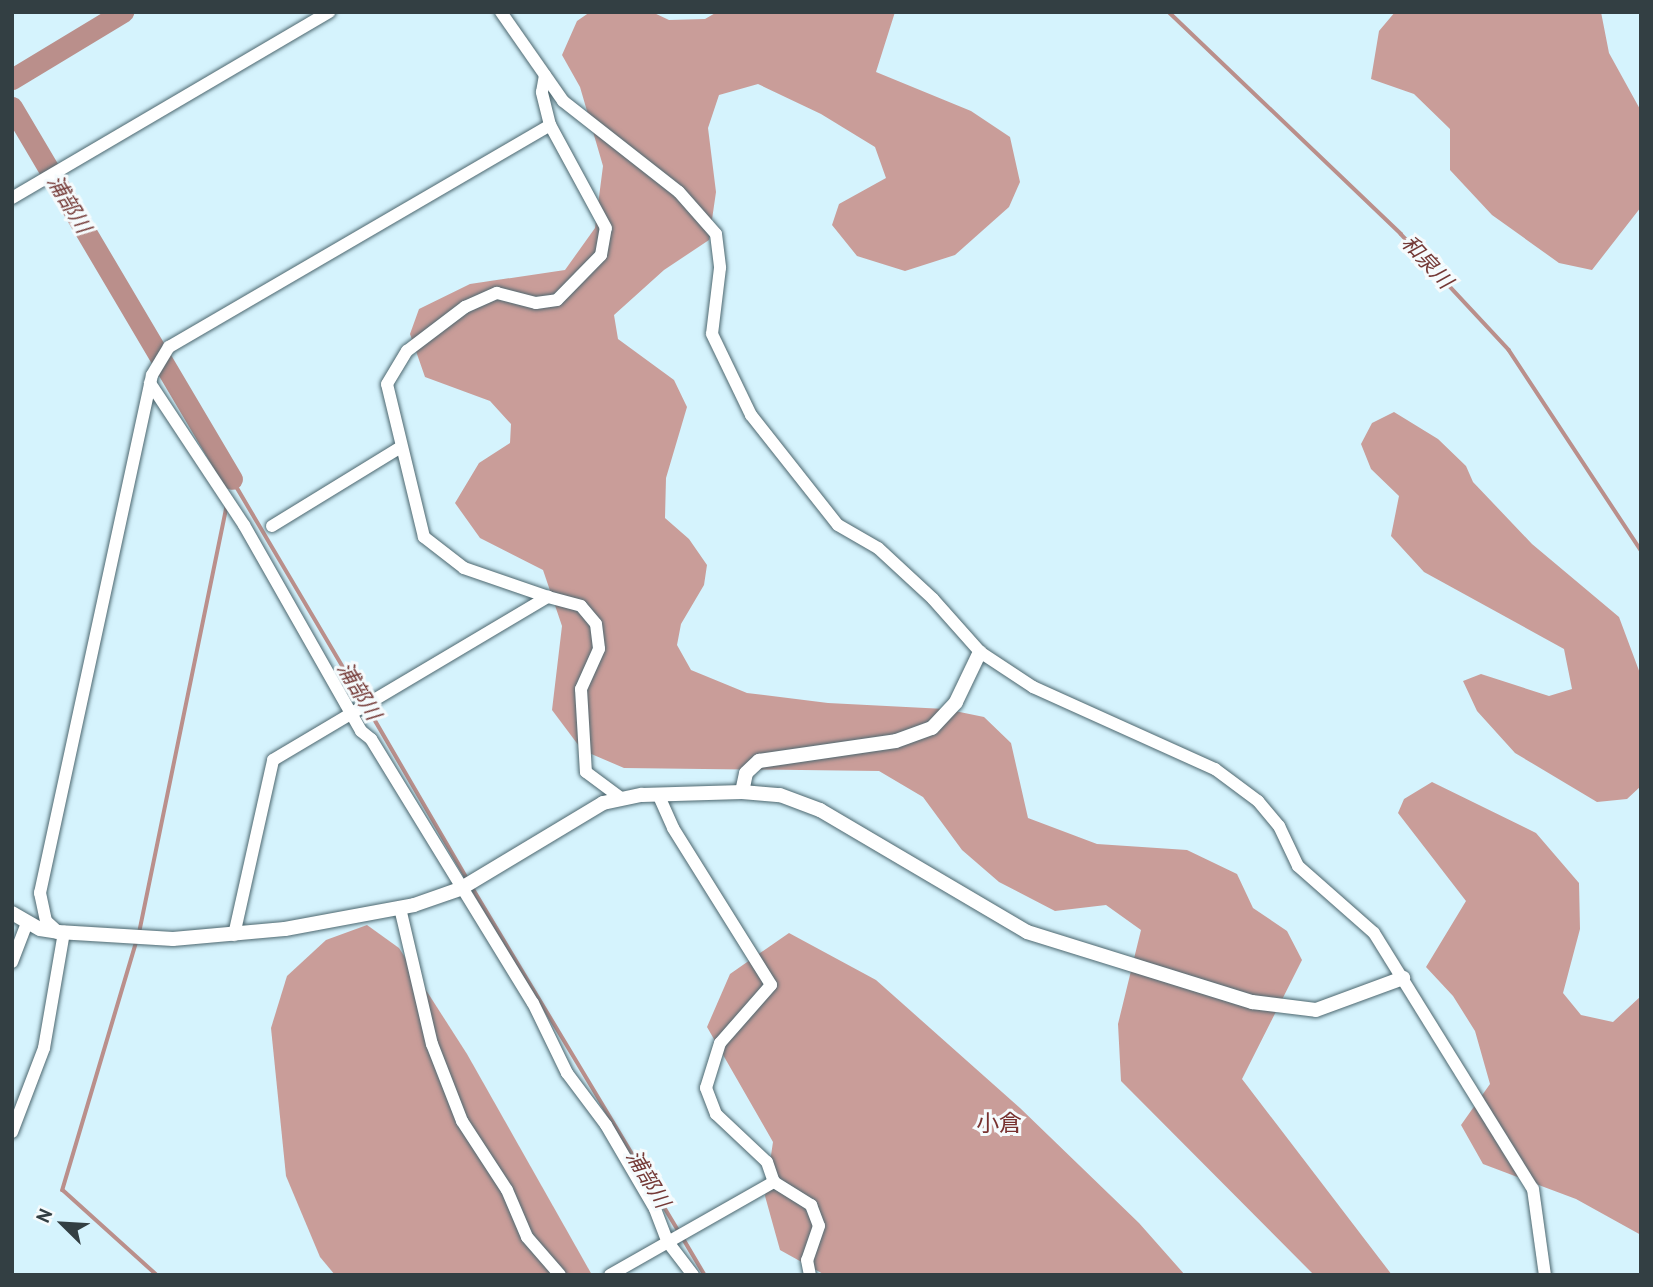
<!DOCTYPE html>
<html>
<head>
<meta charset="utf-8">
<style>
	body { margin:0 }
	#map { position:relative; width:1653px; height:1287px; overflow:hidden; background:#d5f3fd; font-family:"PT Sans","Noto Sans JP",sans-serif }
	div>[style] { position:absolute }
	.forest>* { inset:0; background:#c99d99 }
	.stream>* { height:3.5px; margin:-1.75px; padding:0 1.75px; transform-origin:1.75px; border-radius:1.75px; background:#ba8f8b }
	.river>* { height:21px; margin:-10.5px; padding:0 10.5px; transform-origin:10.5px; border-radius:10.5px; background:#ba8f8b }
	.roads { filter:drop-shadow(0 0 2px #4d676f) drop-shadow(0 0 2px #4d676f) }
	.minor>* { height:12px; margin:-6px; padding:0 6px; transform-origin:6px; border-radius:6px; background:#fff }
	.tertiary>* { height:14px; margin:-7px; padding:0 7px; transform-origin:7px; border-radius:7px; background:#fff }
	span { translate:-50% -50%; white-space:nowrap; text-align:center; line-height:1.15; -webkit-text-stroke:6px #f5fbfd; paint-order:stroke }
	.water-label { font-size:21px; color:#743936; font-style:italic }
	.quarter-label { font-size:23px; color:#783230 }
	.frame { position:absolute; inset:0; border:14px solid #333f43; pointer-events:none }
	.north { position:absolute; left:28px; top:1189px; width:70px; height:70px; -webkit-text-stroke:5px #f5fbfd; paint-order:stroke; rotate:294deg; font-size:19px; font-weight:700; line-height:28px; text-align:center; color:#333f43 }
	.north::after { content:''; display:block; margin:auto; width:24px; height:32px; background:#333f43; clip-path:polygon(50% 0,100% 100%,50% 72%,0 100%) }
</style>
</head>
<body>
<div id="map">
	<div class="forest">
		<i style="clip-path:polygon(590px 12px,652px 12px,669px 20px,705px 19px,717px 12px,895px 12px,876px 72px,971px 111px,1010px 137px,1020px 182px,1009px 207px,955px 255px,905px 271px,857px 256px,832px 225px,839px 204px,886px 178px,875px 147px,821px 114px,758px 84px,719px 95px,708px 128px,716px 192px,709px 240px,664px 270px,614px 315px,618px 339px,674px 380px,687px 407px,666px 478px,665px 518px,689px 539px,707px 565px,704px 585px,681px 624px,677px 645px,691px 670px,747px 693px,828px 703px,945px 709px,984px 717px,1011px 743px,1028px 818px,1097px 844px,1187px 850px,1237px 874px,1253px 908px,1287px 931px,1302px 960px,1242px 1079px,1392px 1275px,1314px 1275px,1121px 1081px,1118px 1024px,1141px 930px,1106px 905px,1055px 911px,999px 882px,962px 850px,923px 797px,879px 771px,624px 768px,582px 750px,552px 710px,562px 626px,543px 570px,480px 538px,455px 503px,479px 463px,510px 443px,511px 424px,490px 401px,425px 377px,410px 334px,419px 309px,470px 284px,565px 270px,595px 228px,603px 166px,580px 87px,562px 55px,577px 21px)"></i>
		<i style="clip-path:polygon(1395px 12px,1601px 12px,1609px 53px,1641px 111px,1641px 207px,1592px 270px,1559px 263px,1492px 215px,1450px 170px,1450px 129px,1414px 94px,1371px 79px,1379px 31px)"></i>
		<i style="clip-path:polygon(1394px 412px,1438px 439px,1466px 466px,1473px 482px,1532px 544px,1619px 617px,1641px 676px,1641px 786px,1627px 799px,1597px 802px,1515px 753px,1477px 711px,1463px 681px,1481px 674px,1549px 696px,1572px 689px,1564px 649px,1424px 572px,1391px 536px,1399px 496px,1371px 469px,1361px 444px,1372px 423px)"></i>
		<i style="clip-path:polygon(1432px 782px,1536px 833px,1579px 883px,1580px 929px,1563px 993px,1581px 1015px,1613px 1022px,1641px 996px,1641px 1235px,1576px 1199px,1483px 1164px,1461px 1125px,1490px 1084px,1475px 1031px,1453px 996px,1426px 967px,1466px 901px,1398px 813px,1404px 799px)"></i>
		<i style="clip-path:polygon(367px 925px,399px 948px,467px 1054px,592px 1275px,335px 1275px,320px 1257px,286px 1176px,271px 1028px,287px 976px,326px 940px)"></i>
		<i style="clip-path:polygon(789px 933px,876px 980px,1020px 1108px,1139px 1223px,1185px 1275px,825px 1275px,780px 1250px,765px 1196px,773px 1142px,707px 1027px,730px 974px)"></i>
	</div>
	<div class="stream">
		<i style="left:1169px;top:12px;width:321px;rotate:43.7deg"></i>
		<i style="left:1401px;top:234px;width:158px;rotate:47deg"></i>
		<i style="left:1509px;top:350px;width:240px;rotate:56.6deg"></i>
		<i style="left:232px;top:479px;width:259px;rotate:59.4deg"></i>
		<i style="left:368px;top:708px;width:199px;rotate:59.8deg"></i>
		<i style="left:472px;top:887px;width:401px;rotate:59deg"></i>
		<i style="left:139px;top:933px;width:436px;rotate:-78.4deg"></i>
		<i style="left:137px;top:941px;width:260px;rotate:106.6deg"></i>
		<i style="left:63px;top:1190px;width:127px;rotate:42.1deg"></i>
		<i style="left:683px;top:1238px;width:43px;rotate:59.3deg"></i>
	</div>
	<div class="river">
		<i style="left:12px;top:79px;width:130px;rotate:-31.1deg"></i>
		<i style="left:12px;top:107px;width:432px;rotate:59.4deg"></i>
	</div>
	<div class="roads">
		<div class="minor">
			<i style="left:501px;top:12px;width:108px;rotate:55.1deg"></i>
			<i style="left:563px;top:101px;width:147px;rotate:38.1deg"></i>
			<i style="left:679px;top:192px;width:56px;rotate:48.6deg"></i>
			<i style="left:716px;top:234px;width:34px;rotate:83deg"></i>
			<i style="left:720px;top:268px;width:66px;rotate:96.9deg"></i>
			<i style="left:712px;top:334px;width:90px;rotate:64.3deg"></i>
			<i style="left:751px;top:415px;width:140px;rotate:51.7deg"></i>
			<i style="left:838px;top:525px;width:46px;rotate:29.9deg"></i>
			<i style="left:878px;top:548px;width:75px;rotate:42.8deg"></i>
			<i style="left:933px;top:599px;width:71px;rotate:48.4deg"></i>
			<i style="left:980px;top:652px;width:64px;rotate:33.4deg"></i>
			<i style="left:1033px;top:687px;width:200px;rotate:24.3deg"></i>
			<i style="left:1215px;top:769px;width:54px;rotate:36.7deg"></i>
			<i style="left:1258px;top:801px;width:33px;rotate:50deg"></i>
			<i style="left:1279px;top:826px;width:44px;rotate:64.6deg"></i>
			<i style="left:1298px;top:866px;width:101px;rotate:41.4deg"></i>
			<i style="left:1374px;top:933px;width:301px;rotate:58.2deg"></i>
			<i style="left:1533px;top:1189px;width:87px;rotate:82.1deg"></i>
			<i style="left:12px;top:198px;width:368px;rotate:-30.4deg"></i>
			<i style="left:150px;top:383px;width:170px;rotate:56.5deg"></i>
			<i style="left:244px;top:525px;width:237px;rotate:60.4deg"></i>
			<i style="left:361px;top:731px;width:13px;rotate:39deg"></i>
			<i style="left:371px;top:739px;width:310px;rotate:58.5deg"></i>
			<i style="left:533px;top:1003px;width:78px;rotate:64.1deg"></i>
			<i style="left:567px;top:1073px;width:65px;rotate:53.1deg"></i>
			<i style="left:606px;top:1125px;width:97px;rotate:59.7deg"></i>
			<i style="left:655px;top:1209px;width:34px;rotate:69deg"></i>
			<i style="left:667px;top:1241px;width:43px;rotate:52.6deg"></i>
			<i style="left:272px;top:526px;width:151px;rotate:-31.5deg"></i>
			<i style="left:548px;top:597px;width:34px;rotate:15deg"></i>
			<i style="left:581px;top:606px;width:23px;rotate:50deg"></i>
			<i style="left:596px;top:624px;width:25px;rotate:83deg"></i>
			<i style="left:599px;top:649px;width:44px;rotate:114.2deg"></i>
			<i style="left:581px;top:689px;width:83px;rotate:86.6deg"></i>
			<i style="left:586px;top:772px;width:44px;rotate:36.6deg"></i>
			<i style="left:658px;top:794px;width:37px;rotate:66deg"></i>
			<i style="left:673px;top:828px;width:185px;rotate:58deg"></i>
			<i style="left:771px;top:985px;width:77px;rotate:131.3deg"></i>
			<i style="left:720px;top:1043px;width:47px;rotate:107.3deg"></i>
			<i style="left:706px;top:1088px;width:28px;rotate:69deg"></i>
			<i style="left:716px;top:1114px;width:70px;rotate:43.3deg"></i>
			<i style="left:767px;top:1162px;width:21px;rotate:71deg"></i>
			<i style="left:774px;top:1182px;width:44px;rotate:31.9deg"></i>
			<i style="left:811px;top:1205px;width:22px;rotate:69deg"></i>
			<i style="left:819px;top:1226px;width:36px;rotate:109deg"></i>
			<i style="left:807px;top:1260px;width:15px;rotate:79deg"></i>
			<i style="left:400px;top:908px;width:140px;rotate:76.8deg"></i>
			<i style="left:432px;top:1044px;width:83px;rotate:68.7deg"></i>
			<i style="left:462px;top:1121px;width:82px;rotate:56.9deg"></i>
			<i style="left:507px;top:1190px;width:51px;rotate:66.9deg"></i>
			<i style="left:527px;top:1237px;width:50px;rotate:49deg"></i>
			<i style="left:58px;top:932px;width:16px;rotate:-137deg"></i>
			<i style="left:46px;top:921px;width:29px;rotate:-102deg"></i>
			<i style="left:40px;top:893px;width:530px;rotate:-77.8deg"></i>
			<i style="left:152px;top:375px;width:33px;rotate:-59deg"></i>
			<i style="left:169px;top:347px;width:441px;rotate:-30.2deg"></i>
			<i style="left:550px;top:125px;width:34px;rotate:-104deg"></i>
			<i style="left:542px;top:92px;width:17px;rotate:-80deg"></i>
			<i style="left:234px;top:935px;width:179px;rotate:-77.4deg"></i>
			<i style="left:273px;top:760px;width:320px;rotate:-30.7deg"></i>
			<i style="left:548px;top:597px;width:89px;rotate:-161deg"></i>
			<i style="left:464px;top:568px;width:51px;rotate:-142.2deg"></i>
			<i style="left:424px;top:537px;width:157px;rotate:-103.6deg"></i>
			<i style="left:387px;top:384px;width:39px;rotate:-59deg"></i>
			<i style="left:407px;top:351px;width:73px;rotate:-37.2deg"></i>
			<i style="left:465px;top:307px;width:35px;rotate:-24deg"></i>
			<i style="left:497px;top:293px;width:40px;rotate:14.4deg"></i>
			<i style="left:536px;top:303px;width:21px;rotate:-8deg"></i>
			<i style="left:557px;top:300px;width:63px;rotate:-45.6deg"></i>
			<i style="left:601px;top:255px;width:27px;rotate:-80deg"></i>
			<i style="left:606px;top:228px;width:117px;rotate:-118.5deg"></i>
			<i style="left:12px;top:962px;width:42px;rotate:-69deg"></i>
			<i style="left:12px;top:1132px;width:90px;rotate:-69.1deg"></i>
			<i style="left:44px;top:1048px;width:118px;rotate:-80.2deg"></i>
			<i style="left:610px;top:1275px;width:189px;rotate:-29.6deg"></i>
		</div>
		<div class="tertiary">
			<i style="left:742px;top:792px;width:38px;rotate:5deg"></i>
			<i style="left:780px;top:795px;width:43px;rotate:20.6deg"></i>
			<i style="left:820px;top:810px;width:240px;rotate:30.5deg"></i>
			<i style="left:1027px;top:932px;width:236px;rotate:17.3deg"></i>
			<i style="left:1252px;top:1002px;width:64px;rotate:7.1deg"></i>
			<i style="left:1316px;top:1010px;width:93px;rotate:-20.2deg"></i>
			<i style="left:12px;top:913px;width:32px;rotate:30deg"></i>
			<i style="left:40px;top:929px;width:18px;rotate:9deg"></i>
			<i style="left:58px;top:932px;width:115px;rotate:3.5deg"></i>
			<i style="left:173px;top:939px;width:112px;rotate:-5.1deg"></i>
			<i style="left:285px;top:929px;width:131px;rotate:-10.5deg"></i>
			<i style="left:414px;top:905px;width:49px;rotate:-19.2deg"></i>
			<i style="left:460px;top:889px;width:167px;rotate:-31deg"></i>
			<i style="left:603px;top:803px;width:40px;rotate:-12deg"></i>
			<i style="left:642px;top:795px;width:100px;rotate:-1.7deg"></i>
			<i style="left:742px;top:792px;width:19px;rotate:-78deg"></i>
			<i style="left:746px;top:773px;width:18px;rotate:-43deg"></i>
			<i style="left:759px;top:761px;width:138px;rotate:-8.3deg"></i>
			<i style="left:896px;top:741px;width:38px;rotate:-20deg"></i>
			<i style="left:932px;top:728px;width:35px;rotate:-47deg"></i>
			<i style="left:956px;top:702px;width:55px;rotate:-64.4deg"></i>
		</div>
	</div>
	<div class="water-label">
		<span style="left:69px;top:204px;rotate:59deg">浦部川</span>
		<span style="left:1427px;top:262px;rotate:47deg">和泉川</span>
		<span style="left:359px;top:691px;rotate:59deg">浦部川</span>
		<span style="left:648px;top:1179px;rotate:59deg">浦部川</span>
	</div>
	<div class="quarter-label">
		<span style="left:999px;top:1123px">小倉</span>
	</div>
	<div class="frame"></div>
	<div class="north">N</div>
</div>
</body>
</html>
